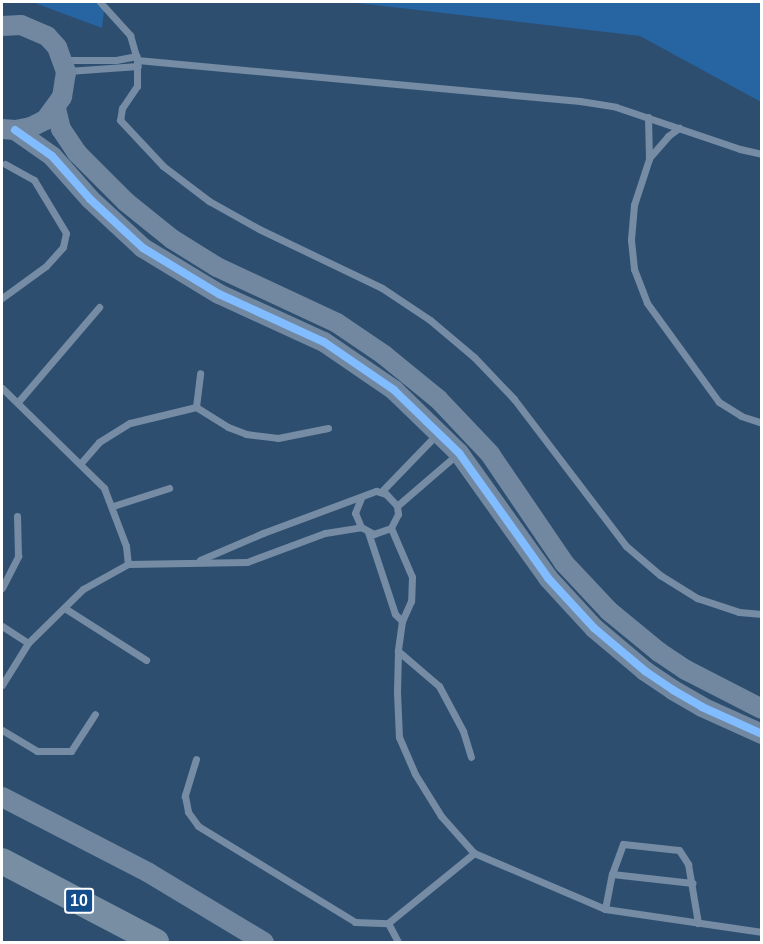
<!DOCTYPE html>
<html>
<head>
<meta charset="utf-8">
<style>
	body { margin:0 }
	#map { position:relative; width:763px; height:944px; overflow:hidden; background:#2e4e70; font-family:Helvetica,sans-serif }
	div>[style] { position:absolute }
	.green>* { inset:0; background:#2664a2 }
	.lane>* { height:7px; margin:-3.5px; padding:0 3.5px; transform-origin:3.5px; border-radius:3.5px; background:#758ca4 }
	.secondary>* { height:20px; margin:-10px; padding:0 10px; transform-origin:10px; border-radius:10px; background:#7188a0 }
	.highway>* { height:26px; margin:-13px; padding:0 13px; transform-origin:13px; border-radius:13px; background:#788ea3 }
	.cycleway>* { height:8px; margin:-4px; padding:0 4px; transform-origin:4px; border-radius:4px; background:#80bcff }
	span { translate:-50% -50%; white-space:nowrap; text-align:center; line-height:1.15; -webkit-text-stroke:4.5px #134d8b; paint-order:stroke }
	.shield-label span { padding:2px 4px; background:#134d8b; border:2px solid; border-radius:4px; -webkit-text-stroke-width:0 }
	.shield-label { font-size:16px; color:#fff; font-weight:700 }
	.frame { position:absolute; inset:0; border:3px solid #fff; pointer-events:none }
</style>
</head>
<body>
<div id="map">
	<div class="green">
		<i style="clip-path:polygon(32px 2px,105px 2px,102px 28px)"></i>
		<i style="clip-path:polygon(349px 2px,761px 2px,761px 102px,640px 36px)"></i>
	</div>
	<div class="lane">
		<i style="left:100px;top:2px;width:45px;rotate:47.7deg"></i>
		<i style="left:130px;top:35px;width:26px;rotate:74deg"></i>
		<i style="left:137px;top:60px;width:26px;rotate:90deg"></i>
		<i style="left:137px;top:86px;width:27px;rotate:124deg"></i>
		<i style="left:122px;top:108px;width:12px;rotate:99deg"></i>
		<i style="left:120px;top:120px;width:63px;rotate:46.9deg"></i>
		<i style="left:163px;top:166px;width:58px;rotate:37.3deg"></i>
		<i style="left:209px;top:201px;width:57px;rotate:29.2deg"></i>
		<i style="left:259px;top:229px;width:136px;rotate:25.6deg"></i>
		<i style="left:382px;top:288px;width:58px;rotate:33.7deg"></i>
		<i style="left:430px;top:320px;width:57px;rotate:40.1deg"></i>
		<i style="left:474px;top:357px;width:58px;rotate:46.4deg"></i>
		<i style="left:514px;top:399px;width:185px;rotate:52.7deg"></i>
		<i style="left:626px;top:546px;width:45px;rotate:40.5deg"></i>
		<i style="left:660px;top:575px;width:44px;rotate:31.9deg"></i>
		<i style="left:697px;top:598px;width:44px;rotate:18.4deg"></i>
		<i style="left:739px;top:612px;width:23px;rotate:5deg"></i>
		<i style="left:65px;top:60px;width:51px"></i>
		<i style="left:116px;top:60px;width:21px;rotate:-11deg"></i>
		<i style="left:137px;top:60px;width:445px;rotate:5.3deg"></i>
		<i style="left:580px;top:101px;width:36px;rotate:9deg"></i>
		<i style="left:616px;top:107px;width:131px;rotate:18.7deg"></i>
		<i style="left:740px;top:149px;width:23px;rotate:13deg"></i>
		<i style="left:68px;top:71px;width:70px;rotate:-4.1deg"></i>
		<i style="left:648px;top:117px;width:42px;rotate:88.6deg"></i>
		<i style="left:649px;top:159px;width:48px;rotate:108.1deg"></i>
		<i style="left:634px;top:205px;width:35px;rotate:95deg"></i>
		<i style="left:631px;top:240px;width:29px;rotate:84deg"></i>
		<i style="left:634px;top:269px;width:36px;rotate:69deg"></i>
		<i style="left:647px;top:303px;width:122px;rotate:54deg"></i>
		<i style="left:719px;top:402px;width:26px;rotate:32deg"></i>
		<i style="left:741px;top:416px;width:22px;rotate:18deg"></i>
		<i style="left:650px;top:157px;width:28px;rotate:-49deg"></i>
		<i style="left:668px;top:136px;width:14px;rotate:-36deg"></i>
		<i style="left:2px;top:298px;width:54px;rotate:-36deg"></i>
		<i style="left:46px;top:266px;width:25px;rotate:-48deg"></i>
		<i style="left:63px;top:247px;width:14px;rotate:-78deg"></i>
		<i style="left:66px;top:233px;width:62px;rotate:-121.1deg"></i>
		<i style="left:34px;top:180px;width:33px;rotate:-151deg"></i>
		<i style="left:2px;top:388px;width:143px;rotate:44.4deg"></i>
		<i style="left:104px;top:488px;width:62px;rotate:69.2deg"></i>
		<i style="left:126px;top:546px;width:18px;rotate:84deg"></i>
		<i style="left:18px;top:402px;width:125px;rotate:-49.5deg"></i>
		<i style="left:196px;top:407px;width:38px;rotate:32deg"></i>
		<i style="left:228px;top:427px;width:19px;rotate:21deg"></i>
		<i style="left:246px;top:434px;width:32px;rotate:7deg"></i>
		<i style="left:278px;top:438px;width:51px;rotate:-11.3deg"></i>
		<i style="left:80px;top:464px;width:29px;rotate:-49deg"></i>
		<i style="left:99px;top:442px;width:36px;rotate:-32deg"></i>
		<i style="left:130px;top:423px;width:68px;rotate:-13.6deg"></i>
		<i style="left:196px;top:407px;width:34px;rotate:-83deg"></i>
		<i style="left:381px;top:492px;width:81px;rotate:-46deg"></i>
		<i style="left:113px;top:506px;width:59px;rotate:-17.8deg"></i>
		<i style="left:397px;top:506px;width:78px;rotate:-40.8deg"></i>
		<i style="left:391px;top:528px;width:53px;rotate:66.8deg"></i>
		<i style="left:412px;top:577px;width:24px;rotate:92deg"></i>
		<i style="left:411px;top:601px;width:22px;rotate:114deg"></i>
		<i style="left:402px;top:621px;width:30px;rotate:98deg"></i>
		<i style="left:398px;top:651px;width:41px;rotate:91.4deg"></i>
		<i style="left:397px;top:692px;width:45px;rotate:87.5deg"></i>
		<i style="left:399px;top:737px;width:40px;rotate:66.6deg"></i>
		<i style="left:415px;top:774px;width:49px;rotate:58.2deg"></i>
		<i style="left:441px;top:816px;width:50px;rotate:48.3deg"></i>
		<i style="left:474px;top:853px;width:142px;rotate:23.1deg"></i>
		<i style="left:605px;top:909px;width:159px;rotate:8.3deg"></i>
		<i style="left:368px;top:532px;width:86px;rotate:71.8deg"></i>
		<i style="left:395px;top:614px;width:10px;rotate:45deg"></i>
		<i style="left:200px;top:560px;width:69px;rotate:-23.2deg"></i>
		<i style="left:263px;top:533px;width:121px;rotate:-20.4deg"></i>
		<i style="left:376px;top:491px;width:10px;rotate:17deg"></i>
		<i style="left:386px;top:494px;width:16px;rotate:47deg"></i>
		<i style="left:397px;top:506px;width:8px;rotate:83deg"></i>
		<i style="left:398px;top:514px;width:16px;rotate:117deg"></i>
		<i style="left:391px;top:528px;width:18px;rotate:161deg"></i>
		<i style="left:374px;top:534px;width:15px;rotate:-152deg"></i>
		<i style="left:361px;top:527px;width:15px;rotate:-113deg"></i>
		<i style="left:355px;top:513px;width:16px;rotate:-68deg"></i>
		<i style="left:2px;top:588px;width:36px;rotate:-63deg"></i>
		<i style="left:18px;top:556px;width:40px;rotate:-91.4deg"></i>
		<i style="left:66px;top:609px;width:95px;rotate:32.5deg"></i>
		<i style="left:2px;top:626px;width:31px;rotate:33deg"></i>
		<i style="left:398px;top:651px;width:54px;rotate:40.5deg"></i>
		<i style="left:439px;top:686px;width:51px;rotate:61.9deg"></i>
		<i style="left:463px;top:731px;width:27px;rotate:73deg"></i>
		<i style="left:2px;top:685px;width:49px;rotate:-58.2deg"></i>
		<i style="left:28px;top:643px;width:77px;rotate:-44.5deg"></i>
		<i style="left:83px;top:589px;width:51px;rotate:-29.1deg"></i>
		<i style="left:128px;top:564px;width:119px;rotate:-1deg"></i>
		<i style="left:247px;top:562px;width:83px;rotate:-20.4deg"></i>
		<i style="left:325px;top:533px;width:36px;rotate:-9deg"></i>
		<i style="left:2px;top:730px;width:41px;rotate:31deg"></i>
		<i style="left:37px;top:751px;width:34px"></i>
		<i style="left:71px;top:751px;width:44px;rotate:-57deg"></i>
		<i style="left:196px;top:759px;width:39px;rotate:107deg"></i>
		<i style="left:185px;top:796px;width:16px;rotate:79deg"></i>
		<i style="left:188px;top:812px;width:17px;rotate:54deg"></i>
		<i style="left:198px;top:826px;width:184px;rotate:31.4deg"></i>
		<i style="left:355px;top:922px;width:33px;rotate:2deg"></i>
		<i style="left:388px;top:923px;width:111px;rotate:-39.1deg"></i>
		<i style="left:612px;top:874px;width:81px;rotate:6.4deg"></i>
		<i style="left:605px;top:909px;width:36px;rotate:-79deg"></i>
		<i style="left:612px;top:874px;width:32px;rotate:-70deg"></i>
		<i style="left:623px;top:844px;width:56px;rotate:6.1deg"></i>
		<i style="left:679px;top:850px;width:17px;rotate:57deg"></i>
		<i style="left:688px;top:864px;width:60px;rotate:80.4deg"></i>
		<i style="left:388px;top:923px;width:21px;rotate:62deg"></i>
	</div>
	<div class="secondary">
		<i style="left:2px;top:26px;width:19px;rotate:-3deg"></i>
		<i style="left:21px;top:25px;width:28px;rotate:23deg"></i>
		<i style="left:47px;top:36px;width:15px;rotate:48deg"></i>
		<i style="left:57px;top:47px;width:27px;rotate:70deg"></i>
		<i style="left:66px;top:72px;width:25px;rotate:99deg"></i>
		<i style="left:62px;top:97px;width:29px;rotate:126deg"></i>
		<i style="left:45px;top:120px;width:16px;rotate:153deg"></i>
		<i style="left:31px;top:127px;width:16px;rotate:169deg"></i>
		<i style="left:15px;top:130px;width:13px;rotate:-176deg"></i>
		<i style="left:56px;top:109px;width:21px;rotate:76deg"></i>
		<i style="left:61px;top:129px;width:29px;rotate:56deg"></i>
		<i style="left:77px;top:153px;width:69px;rotate:45deg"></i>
		<i style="left:126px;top:202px;width:59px;rotate:38.8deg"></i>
		<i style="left:172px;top:239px;width:53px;rotate:31.9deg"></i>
		<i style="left:217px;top:267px;width:132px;rotate:25deg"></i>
		<i style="left:337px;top:323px;width:57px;rotate:34.2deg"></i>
		<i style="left:384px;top:355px;width:70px;rotate:39.2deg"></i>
		<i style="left:438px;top:399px;width:76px;rotate:46.6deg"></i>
		<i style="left:490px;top:454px;width:132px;rotate:55.8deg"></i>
		<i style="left:564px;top:563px;width:66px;rotate:46.8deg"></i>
		<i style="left:609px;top:611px;width:65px;rotate:39.4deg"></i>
		<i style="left:659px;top:652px;width:32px;rotate:34deg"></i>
		<i style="left:686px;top:670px;width:85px;rotate:27.2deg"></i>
		<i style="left:15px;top:130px;width:45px;rotate:35.1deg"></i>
		<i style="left:52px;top:156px;width:57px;rotate:48.5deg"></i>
		<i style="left:90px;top:199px;width:72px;rotate:42.8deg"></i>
		<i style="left:143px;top:248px;width:89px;rotate:31.2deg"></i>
		<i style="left:219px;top:294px;width:115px;rotate:24.6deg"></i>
		<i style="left:324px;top:342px;width:85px;rotate:34.4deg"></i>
		<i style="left:394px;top:390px;width:91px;rotate:44.1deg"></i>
		<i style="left:459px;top:453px;width:153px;rotate:54.5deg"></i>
		<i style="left:548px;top:578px;width:68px;rotate:47.4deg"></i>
		<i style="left:594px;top:628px;width:67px;rotate:40.1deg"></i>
		<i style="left:645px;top:671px;width:34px;rotate:34deg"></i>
		<i style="left:673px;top:690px;width:34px;rotate:30deg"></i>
		<i style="left:702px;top:707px;width:66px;rotate:24.2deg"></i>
		<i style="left:2px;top:797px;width:165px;rotate:27.3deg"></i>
		<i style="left:149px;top:873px;width:134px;rotate:31deg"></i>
	</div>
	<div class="highway">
		<i style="left:2px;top:861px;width:174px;rotate:27.7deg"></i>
	</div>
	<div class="cycleway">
		<i style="left:15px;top:130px;width:45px;rotate:35.1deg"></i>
		<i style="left:52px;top:156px;width:57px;rotate:48.5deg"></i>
		<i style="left:90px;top:199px;width:72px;rotate:42.8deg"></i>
		<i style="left:143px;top:248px;width:89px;rotate:31.2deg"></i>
		<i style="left:219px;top:294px;width:115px;rotate:24.6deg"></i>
		<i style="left:324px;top:342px;width:85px;rotate:34.4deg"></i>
		<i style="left:394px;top:390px;width:91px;rotate:44.1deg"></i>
		<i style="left:459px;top:453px;width:153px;rotate:54.5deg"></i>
		<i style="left:548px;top:578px;width:68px;rotate:47.4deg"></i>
		<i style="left:594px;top:628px;width:67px;rotate:40.1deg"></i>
		<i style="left:645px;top:671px;width:34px;rotate:34deg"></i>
		<i style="left:673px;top:690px;width:34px;rotate:30deg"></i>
		<i style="left:702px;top:707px;width:66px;rotate:24.2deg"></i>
	</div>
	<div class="shield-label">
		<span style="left:79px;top:901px">10</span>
	</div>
	<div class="frame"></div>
</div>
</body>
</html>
